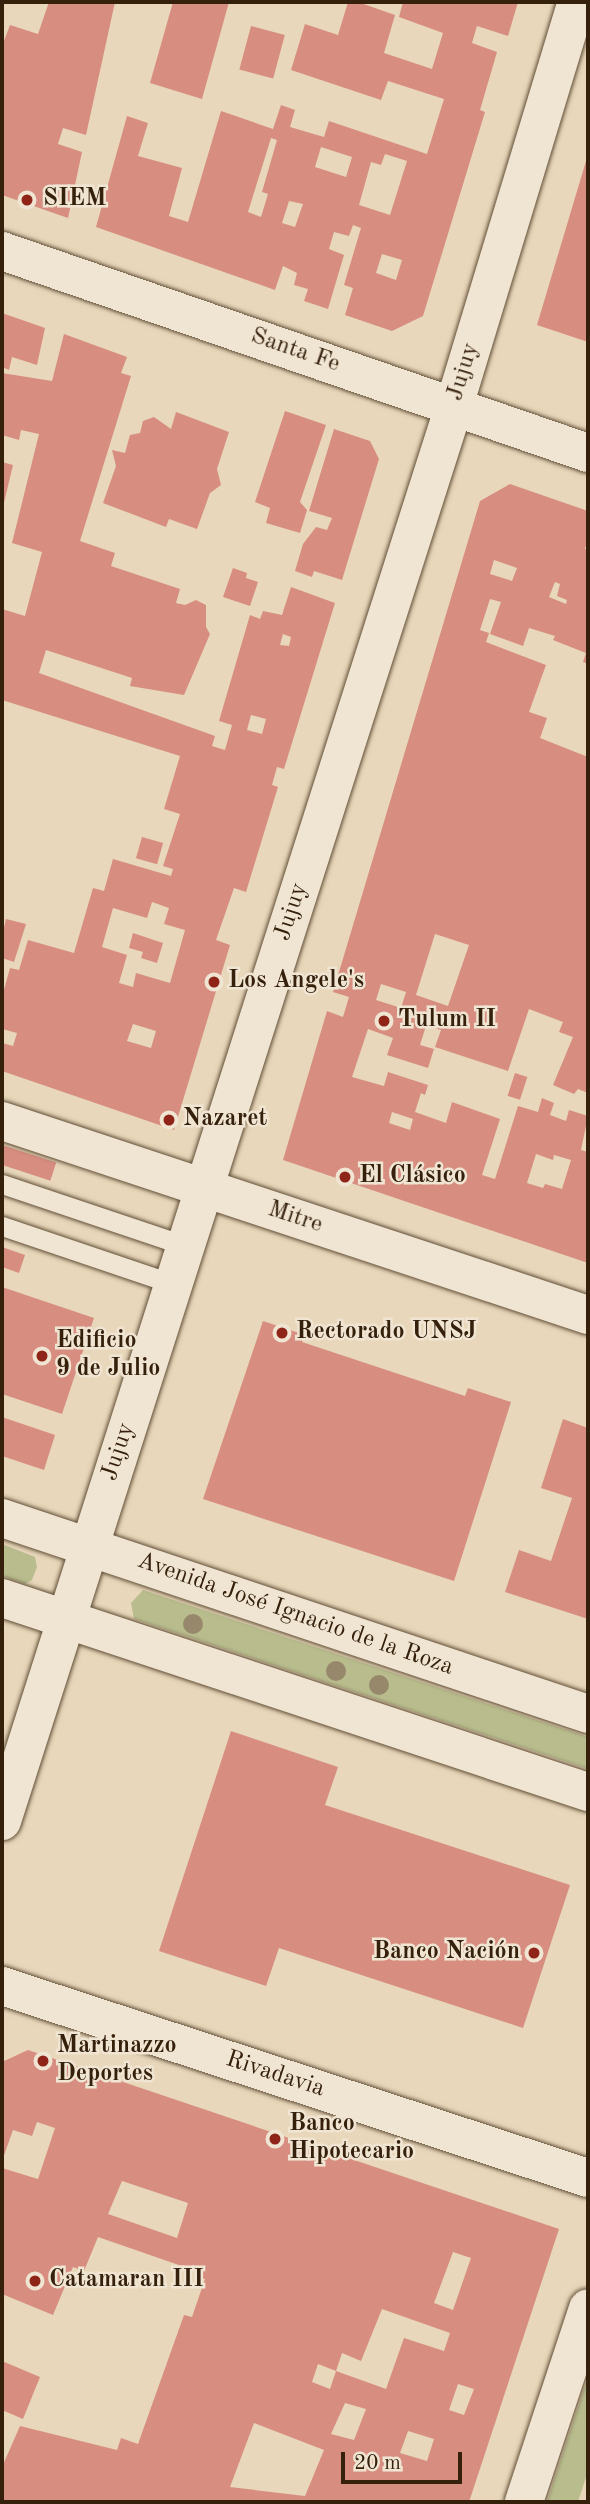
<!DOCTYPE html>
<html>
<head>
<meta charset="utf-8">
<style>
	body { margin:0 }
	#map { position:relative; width:590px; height:2504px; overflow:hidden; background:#e8d7ba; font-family:"Old Standard TT",serif }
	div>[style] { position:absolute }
	.green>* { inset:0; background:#b9bd8e }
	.building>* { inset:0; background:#d78e81; transform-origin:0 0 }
	.roads { filter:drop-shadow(0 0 2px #614e37) drop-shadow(0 0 2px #614e37) }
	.service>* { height:19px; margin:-9.5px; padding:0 9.5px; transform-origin:9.5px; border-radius:9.5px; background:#f0e5d2 }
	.minor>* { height:38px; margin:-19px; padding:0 19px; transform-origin:19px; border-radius:19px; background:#f0e5d2 }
	.secondary>* { height:38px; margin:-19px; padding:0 19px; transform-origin:19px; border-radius:19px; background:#f0e5d2 }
	.trees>* { width:20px; height:20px; margin:-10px; border-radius:50%; background:#97886c }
	.dots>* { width:19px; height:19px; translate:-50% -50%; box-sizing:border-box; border:4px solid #f0e5d2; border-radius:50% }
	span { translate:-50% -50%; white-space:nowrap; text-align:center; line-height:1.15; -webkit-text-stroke:5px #f0e5d2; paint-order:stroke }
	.poi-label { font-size:24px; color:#34200b; font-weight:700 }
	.left { translate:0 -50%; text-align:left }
	.right { translate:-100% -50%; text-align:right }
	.street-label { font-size:24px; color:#34200b }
	.frame { position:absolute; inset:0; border:4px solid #34200b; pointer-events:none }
	.scale { position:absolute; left:341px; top:2452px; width:121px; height:32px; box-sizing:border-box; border:4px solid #34200b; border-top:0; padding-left:9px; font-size:21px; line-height:24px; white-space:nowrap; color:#34200b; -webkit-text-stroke:5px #f0e5d2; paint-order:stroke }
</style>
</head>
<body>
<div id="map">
	<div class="green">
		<i style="clip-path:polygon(2px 1544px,35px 1557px,37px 1567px,32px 1580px,25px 1584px,2px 1576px)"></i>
		<i style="clip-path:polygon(143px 1590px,588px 1737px,588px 1769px,134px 1619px,131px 1603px)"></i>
		<i style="clip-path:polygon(588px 2377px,588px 2471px,578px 2502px,547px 2502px)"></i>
	</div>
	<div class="building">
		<i style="clip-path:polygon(49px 2px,115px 2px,86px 135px,63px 128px,58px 144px,82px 152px,68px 218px,2px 195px,2px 46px,10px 25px,38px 34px)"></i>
		<i style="clip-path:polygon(173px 2px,229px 2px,202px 99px,150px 83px)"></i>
		<i style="clip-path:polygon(evenodd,348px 2px,358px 2px,395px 15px,384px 53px,432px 69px,443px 33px,399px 17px,403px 2px,518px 2px,508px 36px,477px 26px,472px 43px,497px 52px,480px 110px,485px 112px,423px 316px,392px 331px,345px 315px,353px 288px,344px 285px,361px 228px,353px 225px,349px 236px,334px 232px,329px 249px,344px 255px,328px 309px,304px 301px,308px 289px,294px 285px,297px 273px,283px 266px,275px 290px,96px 227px,127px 116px,148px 123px,138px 156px,182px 168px,169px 216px,188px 222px,221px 111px,273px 129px,281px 105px,295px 110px,290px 127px,324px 137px,329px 121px,427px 154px,444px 99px,388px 81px,381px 100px,291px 70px,305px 24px,338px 35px,348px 2px,271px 138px,277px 140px,262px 192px,268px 194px,261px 217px,248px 212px,271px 138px,348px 2px,321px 147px,352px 157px,346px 177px,315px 167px,321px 147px,348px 2px,385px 154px,407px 161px,390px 215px,359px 205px,371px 162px,381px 165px,385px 154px,348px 2px,289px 201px,303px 204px,295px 227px,282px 223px,289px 201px,348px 2px,382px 254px,402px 260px,396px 280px,376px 273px,382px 254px)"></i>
		<i style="left:251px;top:26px;width:35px;height:45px;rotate:15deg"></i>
		<i style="clip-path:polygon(586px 161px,588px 162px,588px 342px,537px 325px)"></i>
		<i style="clip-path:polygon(2px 313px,45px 328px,37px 365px,12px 357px,9px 370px,2px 367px)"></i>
		<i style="clip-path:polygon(evenodd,64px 334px,127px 357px,121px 373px,131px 376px,80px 541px,115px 553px,111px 566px,180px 589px,176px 603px,185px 605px,196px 600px,206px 605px,206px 627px,210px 634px,184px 695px,130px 686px,132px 678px,46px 650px,39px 673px,215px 736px,212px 746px,225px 750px,232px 725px,219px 721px,250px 615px,260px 619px,263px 611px,282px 615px,291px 587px,335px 603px,284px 769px,277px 767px,272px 785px,278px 787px,246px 892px,234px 888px,216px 940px,230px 945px,174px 1130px,2px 1071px,2px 1043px,13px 1046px,17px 1033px,2px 1029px,2px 997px,10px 968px,19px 970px,28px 940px,74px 953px,93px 888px,104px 891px,113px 859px,171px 876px,173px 869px,163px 866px,180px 814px,164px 809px,180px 756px,2px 700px,2px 609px,25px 616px,42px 552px,12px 543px,39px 434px,21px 430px,19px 440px,2px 435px,2px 373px,52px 381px,64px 334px,283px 634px,291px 637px,289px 646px,280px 645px,283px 634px,64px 334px,251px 715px,266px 719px,262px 734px,247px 730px,251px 715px,64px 334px,152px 902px,169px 908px,164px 924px,185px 930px,170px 983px,136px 973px,133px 987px,119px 983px,127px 955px,102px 947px,113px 908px,147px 918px,152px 902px,64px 334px,133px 1024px,156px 1031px,151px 1048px,127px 1041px,133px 1024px)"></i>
		<i style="clip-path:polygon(285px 411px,326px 425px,300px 502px,307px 510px,300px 533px,266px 523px,270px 508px,255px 502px)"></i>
		<i style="clip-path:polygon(176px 412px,229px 432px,217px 469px,221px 485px,210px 493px,197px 529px,169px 519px,166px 527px,103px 503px,116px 466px,112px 450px,125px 453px,130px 435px,140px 433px,143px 421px,154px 417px,171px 429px)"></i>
		<i style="clip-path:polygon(334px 429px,370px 441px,379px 459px,342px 580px,314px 571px,312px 577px,295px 571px,303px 544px,316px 527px,327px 530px,332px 518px,309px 511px)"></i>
		<i style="clip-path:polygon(2px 462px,13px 465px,3px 507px,2px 507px)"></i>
		<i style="clip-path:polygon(evenodd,510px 484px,588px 511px,588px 538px,585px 549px,588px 550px,588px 664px,583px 662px,586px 653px,553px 640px,555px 636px,529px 628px,523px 646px,490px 634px,501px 602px,490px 599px,480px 630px,489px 633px,486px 642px,546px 665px,529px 712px,547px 718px,540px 738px,588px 757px,588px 1093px,578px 1089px,574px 1094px,553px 1085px,573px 1037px,559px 1032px,563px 1022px,529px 1009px,508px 1071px,435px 1047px,441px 1030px,426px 1026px,420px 1045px,434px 1049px,428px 1068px,387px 1055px,393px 1038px,368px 1029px,352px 1077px,384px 1086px,388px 1072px,428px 1085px,425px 1095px,421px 1093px,415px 1112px,446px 1123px,452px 1102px,500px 1119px,482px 1175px,495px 1179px,518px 1106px,538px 1112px,542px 1098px,554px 1103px,550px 1115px,566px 1121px,569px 1110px,588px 1116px,581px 1150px,588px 1152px,588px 1263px,283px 1160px,327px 1011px,343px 1017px,349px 997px,333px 992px,480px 501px,510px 484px,494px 560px,517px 568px,512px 581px,490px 574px,494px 560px,510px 484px,555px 582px,560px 584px,557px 596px,567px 600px,566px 604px,549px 597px,555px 582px,510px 484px,435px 934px,469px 945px,448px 1006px,416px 995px,435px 934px,510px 484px,381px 984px,406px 992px,401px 1008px,376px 1000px,381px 984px,510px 484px,392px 1112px,413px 1119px,410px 1130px,389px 1123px,392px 1112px,510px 484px,536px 1154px,553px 1160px,554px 1155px,571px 1160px,562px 1189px,545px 1184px,543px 1188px,527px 1183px,536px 1154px)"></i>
		<i style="clip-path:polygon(233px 568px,247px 573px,246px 578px,258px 582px,250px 606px,223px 597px)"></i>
		<i style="left:142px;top:837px;width:22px;height:22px;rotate:16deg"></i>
		<i style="clip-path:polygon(6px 919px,26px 924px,14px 962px,2px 958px,2px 936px)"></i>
		<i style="clip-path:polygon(133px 933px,163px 943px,157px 963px,141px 958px,143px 952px,129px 948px)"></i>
		<i style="left:515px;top:1073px;width:13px;height:24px;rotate:18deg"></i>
		<i style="left:2px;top:1145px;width:57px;height:19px;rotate:18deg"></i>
		<i style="clip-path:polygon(2px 1247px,25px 1255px,19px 1273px,2px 1267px)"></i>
		<i style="clip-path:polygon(2px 1287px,94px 1318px,62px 1414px,2px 1394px)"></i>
		<i style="clip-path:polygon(263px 1321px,305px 1335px,302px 1342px,465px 1396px,468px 1388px,511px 1402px,454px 1581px,203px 1499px)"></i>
		<i style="clip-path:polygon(2px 1417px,55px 1435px,44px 1470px,2px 1456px)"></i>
		<i style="clip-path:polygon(563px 1419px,588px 1428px,588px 1619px,505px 1592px,519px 1550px,551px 1561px,572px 1498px,541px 1488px)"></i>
		<i style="clip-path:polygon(231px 1731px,338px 1767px,325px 1805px,570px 1885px,523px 2028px,279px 1948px,266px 1986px,159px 1951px)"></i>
		<i style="clip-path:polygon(evenodd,28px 2050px,559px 2229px,469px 2502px,2px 2502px,2px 2467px,20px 2426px,117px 2450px,121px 2438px,138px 2444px,184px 2315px,192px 2317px,205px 2279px,198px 2277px,199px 2272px,98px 2237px,84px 2271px,73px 2267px,53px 2315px,2px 2294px,2px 2168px,38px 2179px,55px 2128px,37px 2122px,32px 2136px,13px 2130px,2px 2161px,2px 2062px,28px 2050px,122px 2181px,188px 2203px,177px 2238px,108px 2214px,122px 2181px,28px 2050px,453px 2252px,471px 2258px,453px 2310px,434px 2303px,453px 2252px,28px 2050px,382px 2309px,450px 2333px,444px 2351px,404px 2338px,386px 2389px,336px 2371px,330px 2389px,312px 2382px,318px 2364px,336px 2371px,342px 2353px,361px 2361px,382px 2309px,28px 2050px,458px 2384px,474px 2389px,464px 2415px,449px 2410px,458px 2384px,28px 2050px,345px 2403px,366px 2409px,354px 2440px,331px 2434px,345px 2403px,28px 2050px,254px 2423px,324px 2450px,305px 2496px,230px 2487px,254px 2423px,28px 2050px,408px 2431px,434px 2439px,427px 2461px,400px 2453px,408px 2431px)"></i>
		<i style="clip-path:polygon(2px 2361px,40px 2377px,23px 2419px,2px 2410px)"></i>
	</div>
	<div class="roads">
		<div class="service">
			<i style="left:2px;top:1184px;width:194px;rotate:18.6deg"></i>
			<i style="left:2px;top:1226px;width:181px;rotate:18.7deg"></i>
		</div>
		<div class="minor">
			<i style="left:2px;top:251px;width:620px;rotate:19.02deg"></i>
			<i style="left:2px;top:1121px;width:617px;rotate:18.32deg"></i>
			<i style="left:2px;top:1518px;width:618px;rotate:18.49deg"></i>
			<i style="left:2px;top:1598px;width:617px;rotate:18.32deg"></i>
			<i style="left:2px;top:1821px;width:1485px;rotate:-72.28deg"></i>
			<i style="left:454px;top:406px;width:422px;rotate:-73.1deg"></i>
			<i style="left:2px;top:1986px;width:617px;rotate:18.14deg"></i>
		</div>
		<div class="secondary">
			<i style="left:524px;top:2502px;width:204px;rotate:-71.7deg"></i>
		</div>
	</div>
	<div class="trees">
		<i style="left:193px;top:1624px"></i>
		<i style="left:336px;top:1671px"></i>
		<i style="left:379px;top:1685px"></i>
	</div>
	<div class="dots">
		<i style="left:27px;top:200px;background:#8f2418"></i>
		<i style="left:214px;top:982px;background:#8f2418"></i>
		<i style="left:384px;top:1021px;background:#8f2418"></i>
		<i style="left:169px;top:1120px;background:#8f2418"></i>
		<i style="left:345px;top:1177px;background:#8f2418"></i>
		<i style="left:282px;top:1333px;background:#8f2418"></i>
		<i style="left:42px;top:1356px;background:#8f2418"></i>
		<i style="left:534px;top:1953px;background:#8f2418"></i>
		<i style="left:43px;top:2061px;background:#8f2418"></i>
		<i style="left:275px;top:2139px;background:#8f2418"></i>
		<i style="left:35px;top:2281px;background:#8f2418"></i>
	</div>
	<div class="poi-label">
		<span class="left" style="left:43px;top:200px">SIEM</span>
		<span class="left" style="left:228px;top:982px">Los Angele's</span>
		<span class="left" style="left:398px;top:1021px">Tulum II</span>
		<span class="left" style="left:183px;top:1120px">Nazaret</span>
		<span class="left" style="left:359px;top:1177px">El Clásico</span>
		<span class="left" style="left:296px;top:1333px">Rectorado UNSJ</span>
		<span class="left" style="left:56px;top:1356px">Edificio<br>9 de Julio</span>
		<span class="right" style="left:520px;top:1953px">Banco Nación</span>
		<span class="left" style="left:57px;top:2061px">Martinazzo<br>Deportes</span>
		<span class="left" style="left:289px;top:2139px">Banco<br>Hipotecario</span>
		<span class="left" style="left:49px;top:2281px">Catamaran III</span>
	</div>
	<div class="street-label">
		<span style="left:295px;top:351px;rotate:19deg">Santa Fe</span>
		<span style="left:464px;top:372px;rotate:-73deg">Jujuy</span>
		<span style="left:292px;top:912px;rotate:-72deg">Jujuy</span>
		<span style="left:295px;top:1218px;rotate:18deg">Mitre</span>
		<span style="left:119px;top:1452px;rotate:-72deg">Jujuy</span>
		<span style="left:295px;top:1615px;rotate:19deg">Avenida José Ignacio de la Roza</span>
		<span style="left:275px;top:2075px;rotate:18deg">Rivadavia</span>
	</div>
	<div class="frame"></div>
	<div class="scale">20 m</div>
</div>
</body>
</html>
